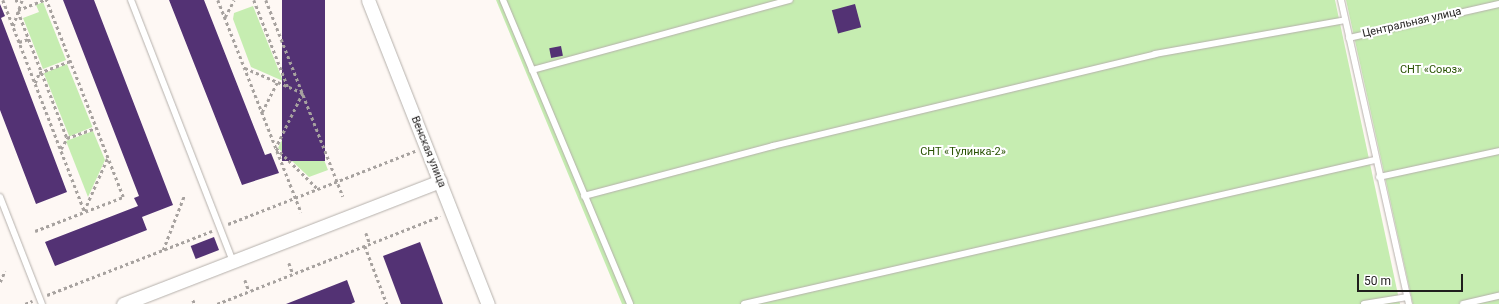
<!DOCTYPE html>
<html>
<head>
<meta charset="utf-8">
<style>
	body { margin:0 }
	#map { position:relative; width:1499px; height:304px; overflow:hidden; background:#fef8f4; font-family:Roboto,sans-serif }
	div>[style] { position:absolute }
	.green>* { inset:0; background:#c6edb1; transform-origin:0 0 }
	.building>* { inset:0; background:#533274; transform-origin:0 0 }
	.path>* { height:2.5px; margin-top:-1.25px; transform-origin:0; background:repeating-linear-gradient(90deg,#a7a29f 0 3px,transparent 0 6px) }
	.roads { filter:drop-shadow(0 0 1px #b5b0ab) drop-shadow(0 0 1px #b5b0ab) }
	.lane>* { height:6px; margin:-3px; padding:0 3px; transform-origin:3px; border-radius:3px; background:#fff }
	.street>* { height:13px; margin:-6.5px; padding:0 6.5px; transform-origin:6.5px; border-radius:6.5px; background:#fff }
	span { translate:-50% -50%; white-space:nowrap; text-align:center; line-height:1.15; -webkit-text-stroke:4px #fff; paint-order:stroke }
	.street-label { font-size:11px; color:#201e1d }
	.park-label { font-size:11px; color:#275100 }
	.scale { position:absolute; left:1357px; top:274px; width:106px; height:18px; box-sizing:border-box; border:2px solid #201e1d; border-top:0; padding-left:5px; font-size:12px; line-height:14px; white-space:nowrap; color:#201e1d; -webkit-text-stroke:3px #fff; paint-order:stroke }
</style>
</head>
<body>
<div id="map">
	<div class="green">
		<i style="clip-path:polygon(496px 0,1335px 0,1400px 304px,622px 304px)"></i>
		<i style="clip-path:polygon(1346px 0,1499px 0,1499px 304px,1413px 304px)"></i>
		<i style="clip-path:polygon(43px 2px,66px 60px,43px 69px,23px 18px,39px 12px,36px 5px)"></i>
		<i style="clip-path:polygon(253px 6px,283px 81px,251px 67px,233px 19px,234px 13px)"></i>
		<i style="left:67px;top:64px;width:68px;height:25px;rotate:68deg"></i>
		<i style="clip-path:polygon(301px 101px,328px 170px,309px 177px,278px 148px)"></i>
		<i style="clip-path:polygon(93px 131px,105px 160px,88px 197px,66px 141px)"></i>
	</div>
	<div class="building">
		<i style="clip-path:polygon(63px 0,94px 0,173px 205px,142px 217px,147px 230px,55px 266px,45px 242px,138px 206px,134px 198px,139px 196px)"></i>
		<i style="clip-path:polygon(169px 0,204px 0,265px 155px,271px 153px,279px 173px,242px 185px)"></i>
		<i style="left:282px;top:0;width:43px;height:161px"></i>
		<i style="clip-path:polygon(0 4px,5px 16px,1px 18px,67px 192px,36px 204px,0 110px)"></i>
		<i style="left:855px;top:4px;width:24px;height:24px;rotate:75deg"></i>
		<i style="left:561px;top:46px;width:10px;height:12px;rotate:79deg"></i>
		<i style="left:214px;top:237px;width:14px;height:25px;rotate:69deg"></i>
		<i style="clip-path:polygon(420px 242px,432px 274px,443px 304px,401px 304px,383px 256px)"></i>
		<i style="clip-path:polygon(347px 280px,355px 302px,351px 304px,286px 304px)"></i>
	</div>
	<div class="path">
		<i style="left:3px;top:0;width:227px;rotate:68.9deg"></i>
		<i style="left:15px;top:0;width:6px;rotate:18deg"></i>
		<i style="left:218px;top:0;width:228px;rotate:68.6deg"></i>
		<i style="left:254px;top:0;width:93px;rotate:68.7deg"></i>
		<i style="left:266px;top:0;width:211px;rotate:68.6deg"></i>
		<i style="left:18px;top:10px;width:28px;rotate:-21deg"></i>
		<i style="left:18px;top:11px;width:136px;rotate:68.9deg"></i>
		<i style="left:67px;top:138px;width:31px;rotate:-19deg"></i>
		<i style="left:225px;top:17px;width:19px;rotate:-62deg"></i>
		<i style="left:13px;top:26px;width:28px;rotate:-71deg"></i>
		<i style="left:19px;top:42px;width:10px;rotate:-17deg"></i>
		<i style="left:245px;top:68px;width:63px;rotate:23.3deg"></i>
		<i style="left:303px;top:93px;width:61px;rotate:116.1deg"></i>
		<i style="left:276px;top:148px;width:59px;rotate:44.3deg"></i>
		<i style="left:35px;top:83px;width:11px;rotate:-68deg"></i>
		<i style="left:39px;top:73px;width:33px;rotate:-21deg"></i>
		<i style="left:262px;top:112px;width:34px;rotate:-63deg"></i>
		<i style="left:61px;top:149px;width:13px;rotate:-61deg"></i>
		<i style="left:84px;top:211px;width:57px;rotate:-66.1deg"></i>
		<i style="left:228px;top:224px;width:201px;rotate:-21.3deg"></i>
		<i style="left:35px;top:231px;width:94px;rotate:-21.1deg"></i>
		<i style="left:123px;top:197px;width:212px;rotate:-111.3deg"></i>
		<i style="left:366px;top:233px;width:12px;rotate:70deg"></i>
		<i style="left:365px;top:246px;width:62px;rotate:69.2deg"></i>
		<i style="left:163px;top:250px;width:58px;rotate:-68.7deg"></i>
		<i style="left:289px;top:263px;width:12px;rotate:70deg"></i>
		<i style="left:245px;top:280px;width:12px;rotate:70deg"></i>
		<i style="left:0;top:282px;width:12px;rotate:-66deg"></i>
		<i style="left:47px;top:295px;width:177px;rotate:-21.2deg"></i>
		<i style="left:193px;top:300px;width:4px;rotate:63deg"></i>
		<i style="left:25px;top:304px;width:8px;rotate:-23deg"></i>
		<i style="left:217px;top:304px;width:240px;rotate:-21.5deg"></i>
	</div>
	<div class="roads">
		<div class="lane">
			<i style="left:131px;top:0;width:280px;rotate:68.7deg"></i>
			<i style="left:503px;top:0;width:329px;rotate:67.3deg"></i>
			<i style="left:1341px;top:0;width:312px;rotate:77.4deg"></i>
			<i style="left:1349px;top:38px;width:154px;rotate:-12.8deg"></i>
			<i style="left:532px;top:70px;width:267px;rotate:-15.2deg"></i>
			<i style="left:1379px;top:177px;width:123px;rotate:-12.2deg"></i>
			<i style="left:584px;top:196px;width:196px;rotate:-14.8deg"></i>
			<i style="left:773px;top:146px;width:393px;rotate:-13.5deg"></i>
			<i style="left:1155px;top:54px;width:193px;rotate:-10.1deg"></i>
			<i style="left:0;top:197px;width:115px;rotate:68.6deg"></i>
			<i style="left:744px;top:304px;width:647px;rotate:-12.86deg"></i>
			<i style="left:1364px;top:304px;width:44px;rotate:-9.2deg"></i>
			<i style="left:1463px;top:304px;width:37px;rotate:-13deg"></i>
		</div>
		<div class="street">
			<i style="left:368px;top:0;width:327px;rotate:68.5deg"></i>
			<i style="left:123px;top:304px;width:340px;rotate:-21.2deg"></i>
		</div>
	</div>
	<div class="street-label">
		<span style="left:1412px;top:23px;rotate:-13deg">Центральная улица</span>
		<span style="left:428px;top:152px;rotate:68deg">Венская улица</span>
	</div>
	<div class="park-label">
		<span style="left:1431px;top:70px">СНТ «Союз»</span>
		<span style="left:963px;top:152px">СНТ «Тулинка-2»</span>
	</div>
	<div class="scale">50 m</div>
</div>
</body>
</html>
